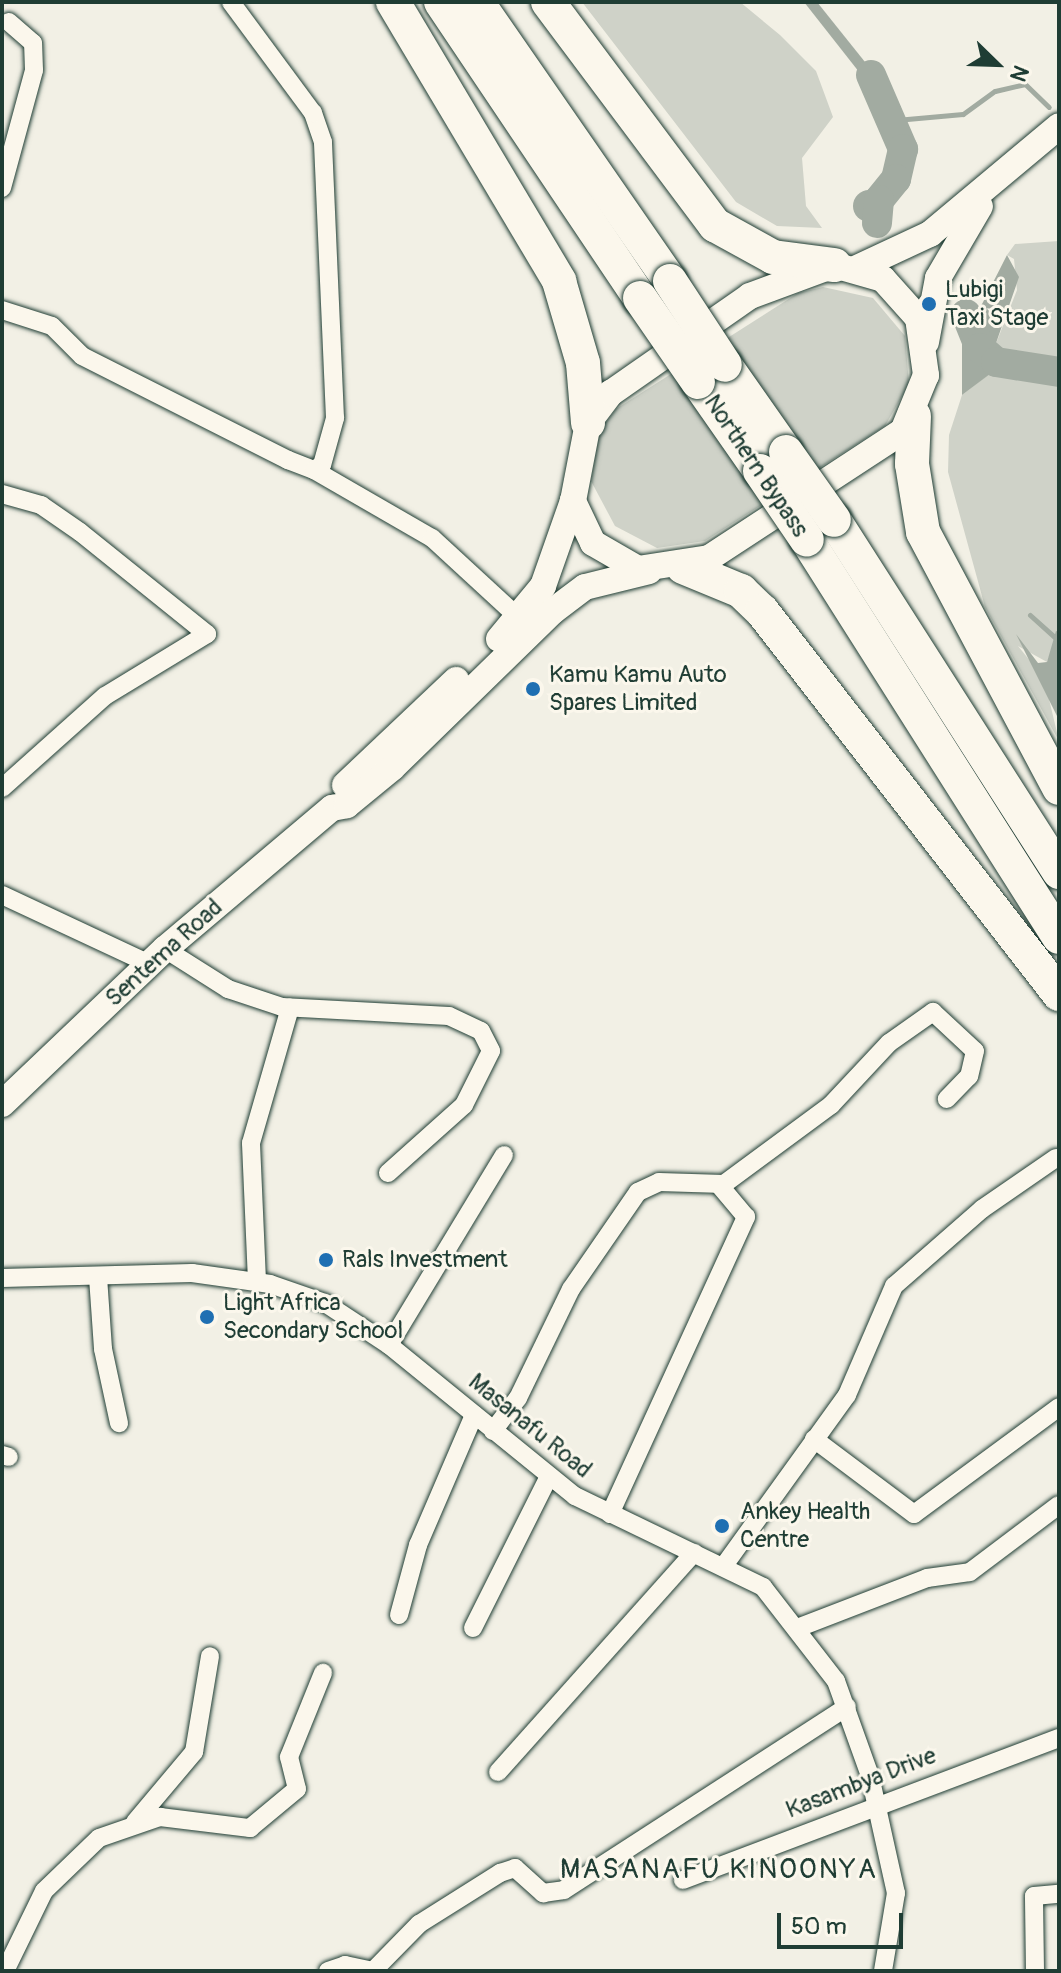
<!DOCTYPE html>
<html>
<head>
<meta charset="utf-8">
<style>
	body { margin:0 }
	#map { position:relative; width:1061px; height:1973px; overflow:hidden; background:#f2f0e5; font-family:Pangolin,sans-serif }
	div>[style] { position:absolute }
	.green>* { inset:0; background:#cfd2c8 }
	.water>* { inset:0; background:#a2aba1 }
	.round { border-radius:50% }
	.stream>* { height:5px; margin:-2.5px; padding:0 2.5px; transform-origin:2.5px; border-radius:2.5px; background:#a2aba1 }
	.river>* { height:30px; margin:-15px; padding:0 15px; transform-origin:15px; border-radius:15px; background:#a2aba1 }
	.roads { filter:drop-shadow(0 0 2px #1f3d34) drop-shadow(0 0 2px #1f3d34) }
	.street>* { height:18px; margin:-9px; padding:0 9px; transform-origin:9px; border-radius:9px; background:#fbf7ec }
	.secondary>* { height:26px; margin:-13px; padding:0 13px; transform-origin:13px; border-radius:13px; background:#fbf7ec }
	.highway>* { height:34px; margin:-17px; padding:0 17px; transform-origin:17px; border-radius:17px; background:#fbf7ec }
	.bridges { filter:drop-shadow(0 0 2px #1f3d34) drop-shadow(0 0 2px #1f3d34) }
	.highway-bridge>* { height:34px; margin:-17px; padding:0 17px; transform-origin:17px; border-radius:17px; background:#fbf7ec }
	.dots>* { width:22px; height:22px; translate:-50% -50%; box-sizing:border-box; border:4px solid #fbf7ec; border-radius:50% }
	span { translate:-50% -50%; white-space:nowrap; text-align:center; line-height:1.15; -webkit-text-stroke:6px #fbf7ec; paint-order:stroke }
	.poi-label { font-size:24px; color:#1f3d34 }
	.left { translate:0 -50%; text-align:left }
	.street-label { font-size:24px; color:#1f3d34 }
	.quarter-label { font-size:28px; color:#1f3d34; letter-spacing:2px }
	.frame { position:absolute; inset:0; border:4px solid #1f3d34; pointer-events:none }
	.north { position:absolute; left:957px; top:24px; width:80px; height:80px; -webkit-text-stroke:6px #fbf7ec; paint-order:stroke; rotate:113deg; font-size:22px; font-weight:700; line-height:32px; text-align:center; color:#1f3d34 }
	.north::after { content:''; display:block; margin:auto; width:28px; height:36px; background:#1f3d34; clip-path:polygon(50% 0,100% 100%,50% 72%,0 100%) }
	.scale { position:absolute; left:777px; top:1913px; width:126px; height:36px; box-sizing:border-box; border:4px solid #1f3d34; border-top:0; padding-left:10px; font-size:24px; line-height:28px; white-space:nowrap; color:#1f3d34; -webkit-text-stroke:6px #fbf7ec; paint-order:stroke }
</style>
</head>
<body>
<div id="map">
	<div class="green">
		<i style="clip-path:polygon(582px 2px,740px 2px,780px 35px,816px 71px,833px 117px,802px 158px,806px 206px,822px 228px,777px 226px,736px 202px)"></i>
		<i style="clip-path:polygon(1059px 241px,1059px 632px,1047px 662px,1018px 646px,1044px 678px,1059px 741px,985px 607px,948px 472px,949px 435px,962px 395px,1009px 359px,995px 346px,1017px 290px,1014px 259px,1007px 255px,1015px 244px)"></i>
		<i style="clip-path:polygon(823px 287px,873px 298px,905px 336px,909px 384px,885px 426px,705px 541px,657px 548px,615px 526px,591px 481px,600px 430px,616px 409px,798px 293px)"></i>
	</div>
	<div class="water">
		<i style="clip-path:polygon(804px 2px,817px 2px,901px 107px,890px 108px,874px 91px)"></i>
		<i class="round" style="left:853px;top:190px;width:32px;height:32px"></i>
		<i style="clip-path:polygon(1007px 255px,1019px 277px,995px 346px,1001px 360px,1010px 359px,962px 395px,962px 320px,980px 308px)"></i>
		<i style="clip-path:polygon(1056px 631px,1059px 632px,1059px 720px,1016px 634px,1038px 663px,1047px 662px)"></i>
	</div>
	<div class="stream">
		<i style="left:896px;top:120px;width:67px;rotate:-5.1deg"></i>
		<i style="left:963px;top:114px;width:39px;rotate:-36deg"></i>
		<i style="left:995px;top:91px;width:31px;rotate:-13deg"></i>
		<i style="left:1025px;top:84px;width:33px;rotate:44deg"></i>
		<i style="left:1030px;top:615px;width:39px;rotate:42deg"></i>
	</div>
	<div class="river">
		<i style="left:871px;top:75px;width:81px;rotate:66.6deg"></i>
		<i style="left:903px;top:149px;width:31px;rotate:103deg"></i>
		<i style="left:896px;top:179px;width:27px;rotate:129deg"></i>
		<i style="left:879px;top:200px;width:23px;rotate:95deg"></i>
		<i style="left:966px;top:314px;width:37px;rotate:68deg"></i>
		<i style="left:980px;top:348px;width:21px;rotate:41deg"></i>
		<i style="left:996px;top:362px;width:64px;rotate:9deg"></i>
	</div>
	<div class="roads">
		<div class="street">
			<i style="left:2px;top:188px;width:122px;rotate:-74.8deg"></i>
			<i style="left:34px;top:70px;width:27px;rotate:-92deg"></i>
			<i style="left:33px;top:43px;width:32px;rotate:-139deg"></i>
			<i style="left:2px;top:310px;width:52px;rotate:17.7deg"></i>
			<i style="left:52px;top:326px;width:42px;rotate:45deg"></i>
			<i style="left:82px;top:356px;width:231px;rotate:26.8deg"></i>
			<i style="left:288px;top:460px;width:28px;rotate:21deg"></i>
			<i style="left:314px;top:470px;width:9px;rotate:-32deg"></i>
			<i style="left:322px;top:465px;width:49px;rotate:-74.5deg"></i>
			<i style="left:335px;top:418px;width:276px;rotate:-92.5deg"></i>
			<i style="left:323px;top:142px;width:31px;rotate:-109deg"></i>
			<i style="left:313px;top:113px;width:138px;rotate:-126.5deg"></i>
			<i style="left:314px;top:470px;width:136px;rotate:30deg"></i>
			<i style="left:432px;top:538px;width:120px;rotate:42.6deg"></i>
			<i style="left:2px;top:494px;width:41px;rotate:15.8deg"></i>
			<i style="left:41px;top:505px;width:47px;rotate:34.7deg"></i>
			<i style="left:80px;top:532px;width:163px;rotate:38.8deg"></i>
			<i style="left:207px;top:634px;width:119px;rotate:148.7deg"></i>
			<i style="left:105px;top:696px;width:138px;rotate:138.2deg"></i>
			<i style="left:2px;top:895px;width:162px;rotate:25.1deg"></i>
			<i style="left:165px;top:949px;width:75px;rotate:32.4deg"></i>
			<i style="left:228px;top:989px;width:57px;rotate:18.4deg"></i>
			<i style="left:282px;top:1007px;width:167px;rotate:3.1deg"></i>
			<i style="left:449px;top:1016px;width:35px;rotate:25deg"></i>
			<i style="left:481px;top:1031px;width:22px;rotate:63deg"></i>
			<i style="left:491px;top:1051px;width:60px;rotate:116.6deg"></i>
			<i style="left:464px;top:1105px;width:102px;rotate:138.2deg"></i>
			<i style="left:98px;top:1277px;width:72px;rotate:86deg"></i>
			<i style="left:103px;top:1349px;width:76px;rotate:77.8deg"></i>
			<i style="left:2px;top:1278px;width:190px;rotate:-1.5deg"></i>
			<i style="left:192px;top:1273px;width:79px;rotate:8deg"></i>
			<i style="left:270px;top:1284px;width:58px;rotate:19.1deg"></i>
			<i style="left:325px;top:1303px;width:77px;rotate:33.3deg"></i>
			<i style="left:389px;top:1345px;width:240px;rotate:39.1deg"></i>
			<i style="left:575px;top:1496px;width:209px;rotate:25.8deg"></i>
			<i style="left:763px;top:1587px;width:119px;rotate:52.2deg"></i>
			<i style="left:836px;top:1681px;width:101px;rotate:70.3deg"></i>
			<i style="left:870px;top:1776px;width:120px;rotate:77.5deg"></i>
			<i style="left:896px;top:1893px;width:79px;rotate:99.5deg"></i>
			<i style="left:257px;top:1281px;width:138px;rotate:-92.5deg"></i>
			<i style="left:251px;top:1143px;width:141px;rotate:-73.9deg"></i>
			<i style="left:389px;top:1345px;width:222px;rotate:-58.8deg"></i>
			<i style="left:493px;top:1431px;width:41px;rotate:-52.9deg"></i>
			<i style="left:518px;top:1398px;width:121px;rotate:-64.1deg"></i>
			<i style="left:571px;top:1289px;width:118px;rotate:-55.4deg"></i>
			<i style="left:638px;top:1192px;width:23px;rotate:-25deg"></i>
			<i style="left:659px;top:1182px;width:65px;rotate:1.8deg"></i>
			<i style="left:724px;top:1184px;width:133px;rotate:-36.4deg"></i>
			<i style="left:831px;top:1105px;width:85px;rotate:-46.9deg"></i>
			<i style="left:889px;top:1043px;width:54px;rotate:-35.2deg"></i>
			<i style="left:933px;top:1012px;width:57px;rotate:42.9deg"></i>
			<i style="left:975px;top:1051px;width:26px;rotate:103deg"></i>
			<i style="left:969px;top:1076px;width:32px;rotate:134deg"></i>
			<i style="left:814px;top:1439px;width:125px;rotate:36.9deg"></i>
			<i style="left:914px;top:1514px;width:180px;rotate:-36.4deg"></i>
			<i style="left:2px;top:1455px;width:7px;rotate:16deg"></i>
			<i style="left:610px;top:1514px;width:327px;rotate:-65.4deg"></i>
			<i style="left:746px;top:1217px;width:40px;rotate:-130deg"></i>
			<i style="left:723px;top:1567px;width:212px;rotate:-54.2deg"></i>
			<i style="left:847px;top:1395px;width:119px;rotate:-66.7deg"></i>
			<i style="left:894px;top:1286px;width:117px;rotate:-41.2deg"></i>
			<i style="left:982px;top:1209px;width:90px;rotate:-34.6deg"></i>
			<i style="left:399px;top:1615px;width:73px;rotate:-74.8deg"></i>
			<i style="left:418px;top:1545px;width:142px;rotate:-66.7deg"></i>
			<i style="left:800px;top:1627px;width:136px;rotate:-21.1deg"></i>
			<i style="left:927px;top:1578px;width:43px;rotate:-7.9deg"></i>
			<i style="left:970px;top:1572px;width:111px;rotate:-37deg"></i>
			<i style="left:473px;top:1628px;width:170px;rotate:-63.4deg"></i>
			<i style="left:498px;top:1772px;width:294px;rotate:-48.2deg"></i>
			<i style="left:135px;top:1822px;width:92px;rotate:-49.9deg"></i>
			<i style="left:194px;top:1752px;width:97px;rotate:-80.5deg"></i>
			<i style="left:683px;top:1880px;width:402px;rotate:-20.7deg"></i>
			<i style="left:5px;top:1971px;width:89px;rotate:-64deg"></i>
			<i style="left:44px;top:1891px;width:76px;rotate:-43.9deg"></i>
			<i style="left:99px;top:1838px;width:65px;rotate:-19deg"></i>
			<i style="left:160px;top:1817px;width:91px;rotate:7deg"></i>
			<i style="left:250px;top:1828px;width:61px;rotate:-39.7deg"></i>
			<i style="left:297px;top:1789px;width:33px;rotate:-104deg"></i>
			<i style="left:289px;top:1757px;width:91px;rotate:-68deg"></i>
			<i style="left:328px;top:1971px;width:18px;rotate:-19deg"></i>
			<i style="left:345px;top:1965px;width:29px;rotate:12deg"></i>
			<i style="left:373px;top:1971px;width:66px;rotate:-45.6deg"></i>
			<i style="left:419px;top:1924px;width:96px;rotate:-32.2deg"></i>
			<i style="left:500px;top:1873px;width:16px;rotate:-18deg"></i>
			<i style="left:515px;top:1868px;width:38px;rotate:42deg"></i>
			<i style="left:543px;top:1893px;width:21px;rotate:-8deg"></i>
			<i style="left:564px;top:1890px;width:337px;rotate:-32.9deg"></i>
			<i style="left:1035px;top:1971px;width:75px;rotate:-90.8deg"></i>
			<i style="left:1034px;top:1896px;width:25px;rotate:-5deg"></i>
		</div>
		<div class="secondary">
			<i style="left:834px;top:265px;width:51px;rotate:15.9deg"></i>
			<i style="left:883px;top:279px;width:52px;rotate:48.1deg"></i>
			<i style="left:918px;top:318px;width:58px;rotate:82deg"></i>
			<i style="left:926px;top:375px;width:61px;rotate:112.3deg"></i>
			<i style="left:903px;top:431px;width:232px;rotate:146.8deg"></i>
			<i style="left:709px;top:558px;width:72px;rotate:171.2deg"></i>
			<i style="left:638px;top:569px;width:52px;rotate:-150deg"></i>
			<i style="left:593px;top:543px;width:47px;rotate:-115.5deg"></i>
			<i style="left:573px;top:501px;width:79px;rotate:-79.1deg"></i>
			<i style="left:588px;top:423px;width:38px;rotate:-53deg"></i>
			<i style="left:611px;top:393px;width:169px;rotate:-34.9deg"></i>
			<i style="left:750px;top:296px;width:90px;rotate:-20.3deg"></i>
			<i style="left:857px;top:268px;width:81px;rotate:-25deg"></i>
			<i style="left:930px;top:234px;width:168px;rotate:-39.9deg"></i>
			<i style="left:926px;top:342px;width:65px;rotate:-79.4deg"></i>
			<i style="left:938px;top:278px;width:83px;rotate:-59.7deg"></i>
			<i style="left:499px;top:639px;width:69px;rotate:-50.3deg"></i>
			<i style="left:543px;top:586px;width:90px;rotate:-70.6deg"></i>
			<i style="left:345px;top:785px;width:153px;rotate:-43.4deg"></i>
			<i style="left:2px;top:1104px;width:225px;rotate:-43.6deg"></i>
			<i style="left:165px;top:949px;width:219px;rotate:-40.2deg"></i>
			<i style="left:332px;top:808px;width:15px;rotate:-11deg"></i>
			<i style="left:347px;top:805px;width:58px;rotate:-39.4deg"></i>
			<i style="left:392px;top:768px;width:225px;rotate:-44.3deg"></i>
			<i style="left:553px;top:611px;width:40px;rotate:-37deg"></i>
			<i style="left:585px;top:587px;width:66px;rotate:-14deg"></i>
		</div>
		<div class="highway">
			<i style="left:393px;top:2px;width:325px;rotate:59.2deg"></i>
			<i style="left:559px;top:281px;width:85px;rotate:73.7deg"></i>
			<i style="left:583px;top:363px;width:60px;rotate:85.2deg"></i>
			<i style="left:441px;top:2px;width:357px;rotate:56.1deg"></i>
			<i style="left:477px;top:2px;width:339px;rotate:55.3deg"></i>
			<i style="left:548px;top:2px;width:279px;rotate:53.2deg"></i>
			<i style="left:715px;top:225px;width:66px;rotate:28.9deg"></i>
			<i style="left:773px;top:257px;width:62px;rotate:7.5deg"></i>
			<i style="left:725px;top:365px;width:106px;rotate:55deg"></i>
			<i style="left:698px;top:382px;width:108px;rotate:55.1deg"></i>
			<i style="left:914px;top:416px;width:48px;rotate:92.4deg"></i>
			<i style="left:912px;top:464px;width:69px;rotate:80.8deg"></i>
			<i style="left:923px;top:532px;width:290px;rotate:62deg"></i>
			<i style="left:834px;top:520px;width:418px;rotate:57.4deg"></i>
			<i style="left:807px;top:540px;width:470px;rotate:57.6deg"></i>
			<i style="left:683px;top:567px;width:63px;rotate:22.5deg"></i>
			<i style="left:741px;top:591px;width:29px;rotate:44deg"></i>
			<i style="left:762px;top:611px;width:485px;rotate:52.2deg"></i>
		</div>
	</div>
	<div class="bridges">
		<div class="highway-bridge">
			<i style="left:670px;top:281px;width:100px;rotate:56.8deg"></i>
			<i style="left:640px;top:298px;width:102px;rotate:55.4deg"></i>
			<i style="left:786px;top:452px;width:83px;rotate:54.8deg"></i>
			<i style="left:760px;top:471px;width:83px;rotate:55.7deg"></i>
		</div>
	</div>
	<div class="dots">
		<i style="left:929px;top:304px;background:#1f6fb2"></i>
		<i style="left:533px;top:689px;background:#1f6fb2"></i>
		<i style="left:326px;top:1260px;background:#1f6fb2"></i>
		<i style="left:207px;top:1317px;background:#1f6fb2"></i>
		<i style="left:722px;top:1526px;background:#1f6fb2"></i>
	</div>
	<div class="poi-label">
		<span class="left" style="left:945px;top:304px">Lubigi<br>Taxi Stage</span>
		<span class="left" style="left:549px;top:689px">Kamu Kamu Auto<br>Spares Limited</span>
		<span class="left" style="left:342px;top:1260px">Rals Investment</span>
		<span class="left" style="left:223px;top:1317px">Light Africa<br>Secondary School</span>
		<span class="left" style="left:740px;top:1526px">Ankey Health<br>Centre</span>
	</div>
	<div class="street-label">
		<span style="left:756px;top:466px;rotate:56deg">Northern Bypass</span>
		<span style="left:164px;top:953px;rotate:-42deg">Sentema Road</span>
		<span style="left:530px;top:1426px;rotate:39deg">Masanafu Road</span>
		<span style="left:861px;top:1783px;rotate:-21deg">Kasambya Drive</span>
	</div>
	<div class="quarter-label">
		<span style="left:719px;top:1870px">MASANAFU KINOONYA</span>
	</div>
	<div class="frame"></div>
	<div class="north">N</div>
	<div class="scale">50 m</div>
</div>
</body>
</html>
